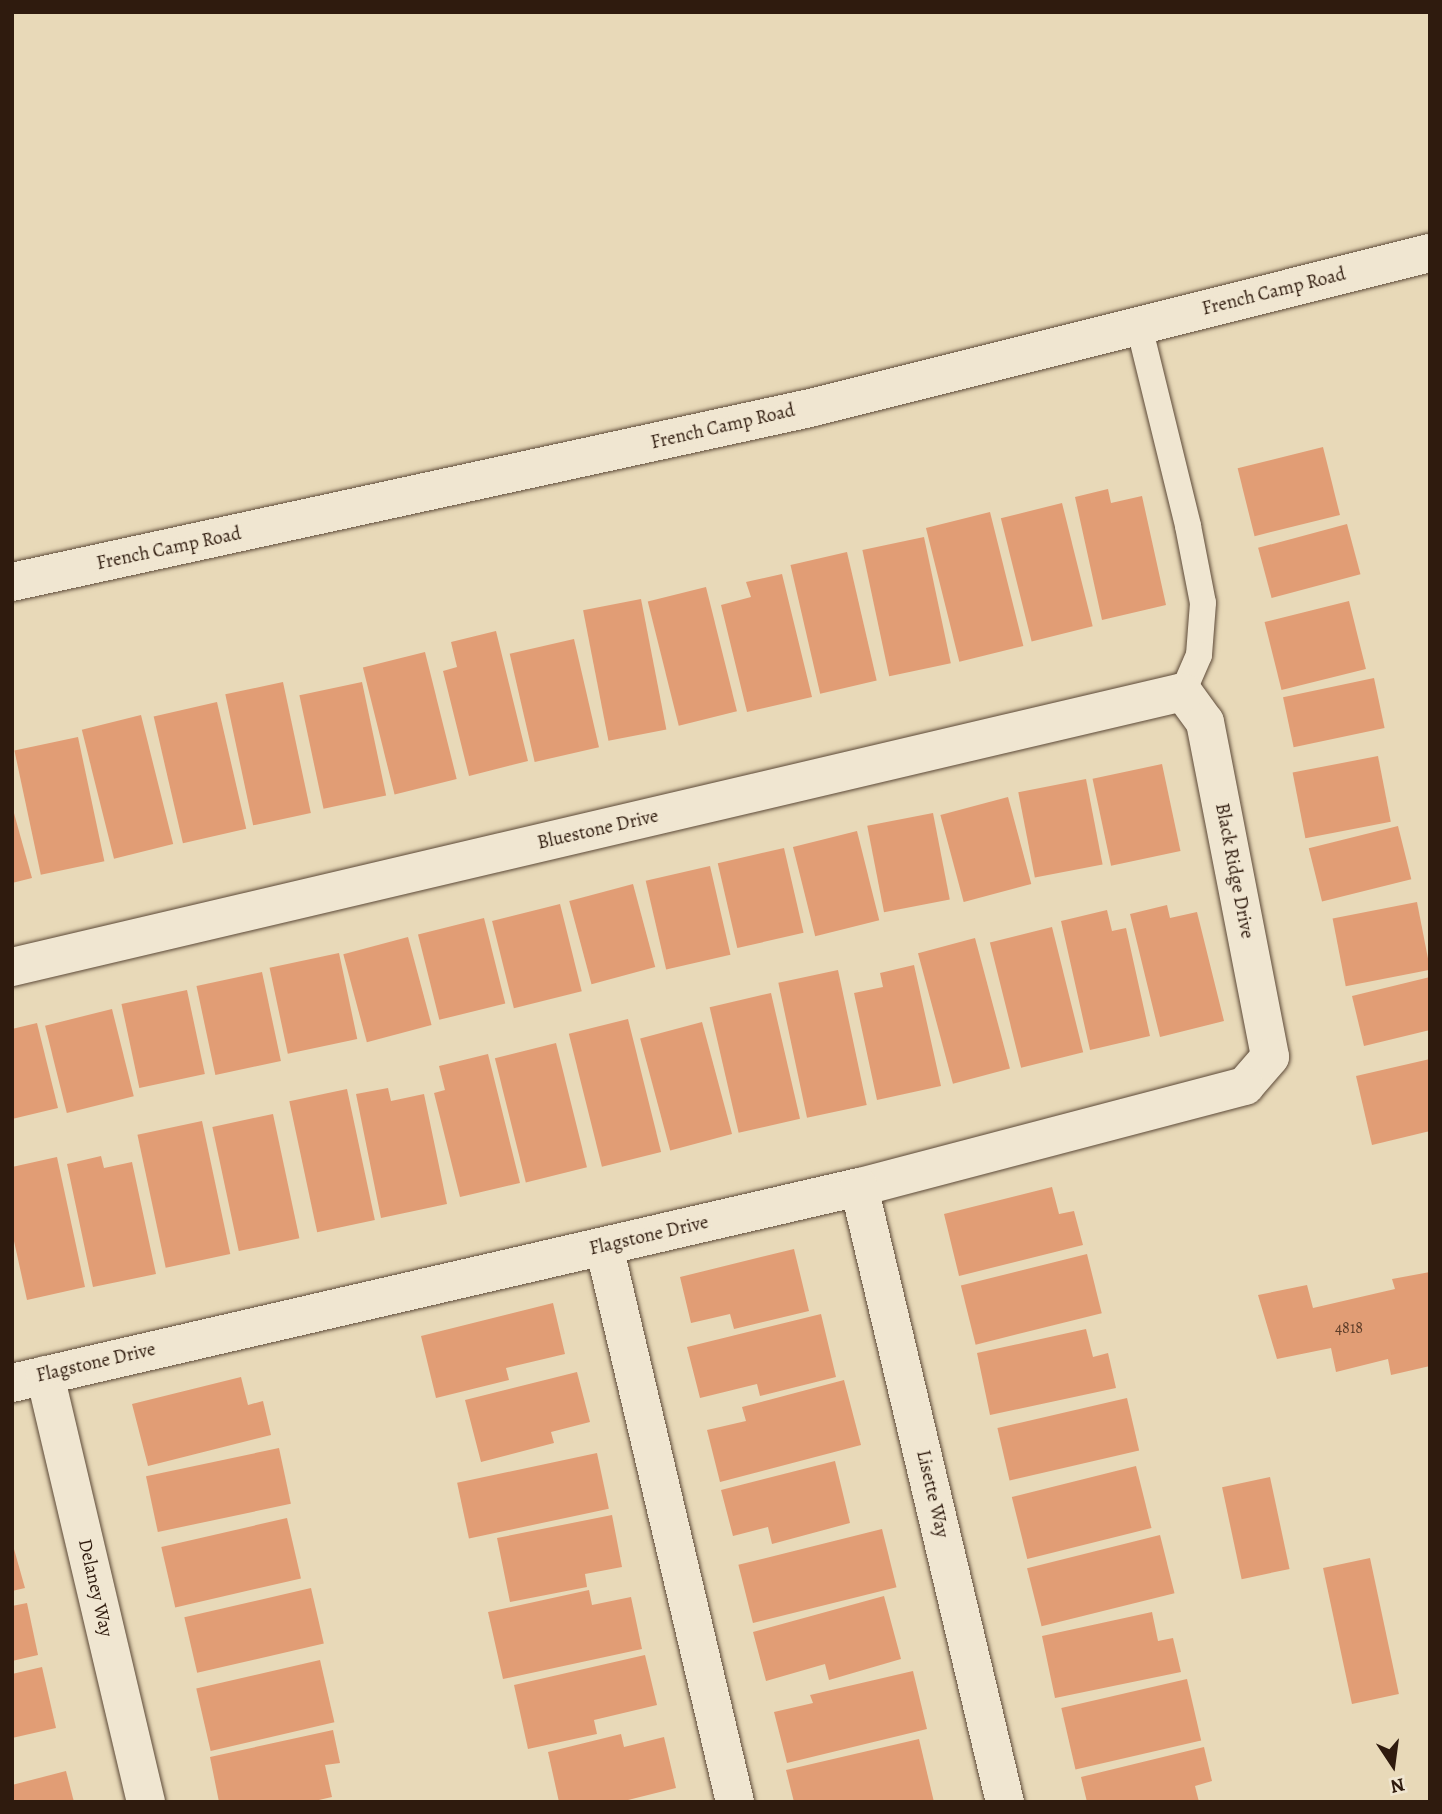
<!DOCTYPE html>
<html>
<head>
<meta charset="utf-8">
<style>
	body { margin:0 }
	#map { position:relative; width:1442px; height:1814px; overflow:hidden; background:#e8d9b8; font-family:Alegreya,serif }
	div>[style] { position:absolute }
	.building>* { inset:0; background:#e19d75; transform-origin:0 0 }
	.roads { filter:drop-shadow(0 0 2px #5d4a38) drop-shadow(0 0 2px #5d4a38) }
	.lane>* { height:26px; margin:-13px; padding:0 13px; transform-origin:13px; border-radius:13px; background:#f0e6d1 }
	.street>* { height:38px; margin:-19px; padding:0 19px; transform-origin:19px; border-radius:19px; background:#f0e6d1 }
	.secondary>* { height:38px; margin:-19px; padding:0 19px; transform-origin:19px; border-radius:19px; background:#f0e6d1 }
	span { translate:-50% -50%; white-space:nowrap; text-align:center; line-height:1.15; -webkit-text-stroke:7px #f0e6d1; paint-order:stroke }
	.number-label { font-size:16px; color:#5c3c28 }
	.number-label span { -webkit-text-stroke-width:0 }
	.street-label { font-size:19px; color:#2f1b0e }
	.frame { position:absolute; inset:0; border:14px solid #2f1b0e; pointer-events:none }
	.north { position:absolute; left:1358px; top:1730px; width:70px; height:70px; -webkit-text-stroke:5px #f0e6d1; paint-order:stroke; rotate:167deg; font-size:19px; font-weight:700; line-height:28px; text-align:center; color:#2f1b0e }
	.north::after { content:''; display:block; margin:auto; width:24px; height:32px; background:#2f1b0e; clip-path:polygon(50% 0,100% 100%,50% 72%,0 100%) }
</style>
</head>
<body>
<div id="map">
	<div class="building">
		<i style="left:1323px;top:447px;width:70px;height:88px;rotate:76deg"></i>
		<i style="clip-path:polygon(1108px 489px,1111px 503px,1142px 496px,1166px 605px,1102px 620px,1075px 497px)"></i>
		<i style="left:1062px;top:503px;width:127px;height:63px;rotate:76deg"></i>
		<i style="left:990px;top:512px;width:138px;height:66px;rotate:76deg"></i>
		<i style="left:1347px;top:524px;width:52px;height:92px;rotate:75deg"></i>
		<i style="left:924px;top:537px;width:129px;height:63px;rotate:78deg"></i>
		<i style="left:847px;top:552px;width:132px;height:58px;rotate:77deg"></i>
		<i style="clip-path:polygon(782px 574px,812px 697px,747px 712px,721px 605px,751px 597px,746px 582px)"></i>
		<i style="left:706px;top:587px;width:128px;height:60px;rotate:76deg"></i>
		<i style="left:641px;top:599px;width:133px;height:59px;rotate:79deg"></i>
		<i style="left:1349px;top:601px;width:70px;height:87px;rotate:76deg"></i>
		<i style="clip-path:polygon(496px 631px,528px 761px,469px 776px,443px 671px,457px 667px,451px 642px)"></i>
		<i style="left:574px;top:639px;width:111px;height:66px;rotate:77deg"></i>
		<i style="left:425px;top:652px;width:131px;height:64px;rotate:76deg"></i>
		<i style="left:1374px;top:678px;width:51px;height:93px;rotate:78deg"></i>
		<i style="left:283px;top:682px;width:134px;height:59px;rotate:78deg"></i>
		<i style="left:362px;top:682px;width:116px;height:64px;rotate:78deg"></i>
		<i style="left:217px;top:702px;width:130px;height:65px;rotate:77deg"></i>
		<i style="left:141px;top:715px;width:133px;height:61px;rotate:76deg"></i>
		<i style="left:78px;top:737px;width:127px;height:65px;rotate:78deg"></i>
		<i style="left:1378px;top:756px;width:67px;height:87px;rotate:79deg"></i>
		<i style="left:1162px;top:764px;width:89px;height:71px;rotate:78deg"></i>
		<i style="left:1086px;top:779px;width:87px;height:69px;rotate:79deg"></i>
		<i style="left:1008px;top:797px;width:90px;height:70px;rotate:75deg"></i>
		<i style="clip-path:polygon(12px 806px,32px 878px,12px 883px)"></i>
		<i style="left:933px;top:813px;width:88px;height:67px;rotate:79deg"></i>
		<i style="left:1398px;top:826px;width:55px;height:92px;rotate:76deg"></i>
		<i style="left:857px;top:831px;width:92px;height:66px;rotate:76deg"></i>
		<i style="left:784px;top:848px;width:87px;height:68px;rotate:77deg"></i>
		<i style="left:710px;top:866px;width:91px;height:66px;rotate:77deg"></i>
		<i style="left:633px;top:884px;width:86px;height:66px;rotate:75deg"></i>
		<i style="left:1417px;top:902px;width:69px;height:86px;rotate:79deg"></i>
		<i style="left:560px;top:904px;width:90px;height:70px;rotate:76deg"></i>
		<i style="clip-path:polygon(1167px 905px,1170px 918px,1197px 912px,1224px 1021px,1160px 1037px,1130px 914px)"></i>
		<i style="clip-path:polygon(1107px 910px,1112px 931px,1126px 928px,1150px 1036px,1090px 1050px,1061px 921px)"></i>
		<i style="left:484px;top:918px;width:88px;height:68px;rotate:76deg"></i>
		<i style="left:1052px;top:927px;width:129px;height:64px;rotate:76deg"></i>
		<i style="left:408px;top:937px;width:91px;height:67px;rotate:75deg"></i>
		<i style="left:975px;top:938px;width:135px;height:59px;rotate:75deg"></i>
		<i style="left:339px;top:953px;width:88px;height:71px;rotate:78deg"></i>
		<i style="clip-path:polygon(914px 965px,941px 1086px,877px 1100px,854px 993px,883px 987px,880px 973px)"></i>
		<i style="left:838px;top:970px;width:138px;height:61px;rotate:78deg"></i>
		<i style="left:262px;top:972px;width:91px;height:67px;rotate:78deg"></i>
		<i style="clip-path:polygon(1430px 977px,1430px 1030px,1364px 1046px,1352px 996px)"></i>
		<i style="left:187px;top:990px;width:86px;height:67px;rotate:78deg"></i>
		<i style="left:771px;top:993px;width:129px;height:63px;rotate:77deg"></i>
		<i style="left:112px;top:1009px;width:90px;height:69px;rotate:76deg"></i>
		<i style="left:628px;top:1019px;width:137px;height:61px;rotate:76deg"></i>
		<i style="left:702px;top:1022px;width:116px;height:64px;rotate:75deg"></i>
		<i style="clip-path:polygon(37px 1023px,58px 1108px,12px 1119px,12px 1029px)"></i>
		<i style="left:556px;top:1043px;width:128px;height:63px;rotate:76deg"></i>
		<i style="clip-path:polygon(488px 1054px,520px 1183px,460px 1197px,434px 1093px,445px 1090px,439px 1066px)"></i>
		<i style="clip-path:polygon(1430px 1059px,1430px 1131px,1372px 1145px,1356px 1076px)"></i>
		<i style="clip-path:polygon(388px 1088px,391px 1101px,424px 1094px,447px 1204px,381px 1218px,356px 1094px)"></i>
		<i style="left:347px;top:1089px;width:134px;height:59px;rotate:78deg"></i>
		<i style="left:273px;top:1114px;width:127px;height:62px;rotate:78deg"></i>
		<i style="left:202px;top:1121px;width:136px;height:66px;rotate:78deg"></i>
		<i style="clip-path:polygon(101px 1156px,104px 1168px,132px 1162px,156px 1274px,93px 1287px,67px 1164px)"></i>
		<i style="clip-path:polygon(57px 1157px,85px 1287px,27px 1300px,12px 1232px,12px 1167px)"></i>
		<i style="clip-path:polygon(1052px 1187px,1059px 1214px,1074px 1211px,1083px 1245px,959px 1276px,944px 1214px)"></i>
		<i style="clip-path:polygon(794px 1249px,809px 1311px,734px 1329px,730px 1314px,691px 1323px,680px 1277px)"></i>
		<i style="left:1087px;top:1254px;width:61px;height:130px;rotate:76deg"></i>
		<i style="clip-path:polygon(1430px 1272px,1430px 1366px,1391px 1375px,1388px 1359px,1336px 1372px,1331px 1348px,1277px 1359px,1258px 1295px,1307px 1285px,1313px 1308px,1395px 1289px,1392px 1279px)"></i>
		<i style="clip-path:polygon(553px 1303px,565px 1354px,506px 1368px,509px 1380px,436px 1398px,421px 1336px)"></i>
		<i style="clip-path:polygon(821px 1314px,836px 1377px,760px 1396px,757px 1384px,700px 1398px,687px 1347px)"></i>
		<i style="clip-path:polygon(1086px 1329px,1093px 1357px,1108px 1353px,1116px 1388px,990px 1415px,977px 1353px)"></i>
		<i style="clip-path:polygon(577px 1372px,590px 1422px,551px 1432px,554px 1443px,481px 1462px,465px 1400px)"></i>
		<i style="clip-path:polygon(241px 1377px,248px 1405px,263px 1401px,271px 1435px,148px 1466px,132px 1404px)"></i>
		<i style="clip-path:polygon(844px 1380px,861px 1445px,720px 1482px,707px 1430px,746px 1421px,742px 1407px)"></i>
		<i style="left:1127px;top:1398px;width:54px;height:133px;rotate:77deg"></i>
		<i style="left:279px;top:1448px;width:57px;height:136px;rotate:78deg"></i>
		<i style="left:597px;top:1453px;width:57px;height:143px;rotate:78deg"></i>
		<i style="clip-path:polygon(835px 1461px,850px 1523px,772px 1544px,768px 1527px,733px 1536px,721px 1490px)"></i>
		<i style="left:1136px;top:1466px;width:64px;height:128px;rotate:76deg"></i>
		<i style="left:1270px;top:1477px;width:94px;height:49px;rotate:78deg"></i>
		<i style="clip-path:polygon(612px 1515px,622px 1567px,585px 1574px,587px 1587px,510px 1602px,497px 1538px)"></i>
		<i style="left:287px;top:1518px;width:62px;height:129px;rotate:77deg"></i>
		<i style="left:882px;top:1529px;width:60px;height:148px;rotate:76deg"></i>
		<i style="left:1160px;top:1535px;width:60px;height:137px;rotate:76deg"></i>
		<i style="clip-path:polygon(12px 1542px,25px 1588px,12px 1591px)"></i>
		<i style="left:1370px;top:1558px;width:139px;height:48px;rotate:78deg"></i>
		<i style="left:311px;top:1588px;width:57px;height:130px;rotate:77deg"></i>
		<i style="clip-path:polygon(589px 1590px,592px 1605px,631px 1597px,642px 1649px,503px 1679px,488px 1612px)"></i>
		<i style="clip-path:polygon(884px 1596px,901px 1659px,829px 1680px,825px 1664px,766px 1681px,753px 1632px)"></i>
		<i style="clip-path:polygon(27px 1603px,38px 1655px,12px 1661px,12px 1606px)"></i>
		<i style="clip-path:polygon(1152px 1612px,1158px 1641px,1173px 1638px,1181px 1672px,1055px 1698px,1042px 1636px)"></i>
		<i style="clip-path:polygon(645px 1655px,657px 1705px,594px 1720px,597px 1734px,528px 1749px,514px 1685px)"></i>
		<i style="left:320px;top:1660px;width:64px;height:127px;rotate:77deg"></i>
		<i style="clip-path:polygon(42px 1667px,56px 1728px,12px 1738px,12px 1674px)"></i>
		<i style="clip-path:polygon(913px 1671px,927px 1729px,787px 1763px,774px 1712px,813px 1703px,810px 1695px)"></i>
		<i style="left:1187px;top:1679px;width:63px;height:129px;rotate:77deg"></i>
		<i style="clip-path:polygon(333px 1730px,340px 1763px,325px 1765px,332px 1797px,310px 1802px,219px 1802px,210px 1757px)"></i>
		<i style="clip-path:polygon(621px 1734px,624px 1747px,664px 1737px,676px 1788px,620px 1802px,559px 1802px,548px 1752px)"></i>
		<i style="clip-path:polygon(919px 1739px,934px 1802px,794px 1802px,786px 1770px)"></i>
		<i style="clip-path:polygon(1204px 1747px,1212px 1781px,1195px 1786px,1199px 1802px,1087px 1802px,1081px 1777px)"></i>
		<i style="clip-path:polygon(66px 1771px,74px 1802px,12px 1802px,12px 1785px)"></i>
	</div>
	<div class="roads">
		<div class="lane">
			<i style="left:1139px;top:326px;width:206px;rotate:76.2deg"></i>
			<i style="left:1188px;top:526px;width:78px;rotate:79deg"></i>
			<i style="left:1203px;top:603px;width:52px;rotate:94.4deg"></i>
			<i style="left:1199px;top:655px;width:40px;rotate:113.4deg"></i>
		</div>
		<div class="street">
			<i style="left:12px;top:967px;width:1203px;rotate:-13.22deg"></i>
			<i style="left:1183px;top:692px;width:37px;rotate:54deg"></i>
			<i style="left:1205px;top:722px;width:341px;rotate:79deg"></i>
			<i style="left:1270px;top:1057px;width:38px;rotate:131deg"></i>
			<i style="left:1245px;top:1086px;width:399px;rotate:165.3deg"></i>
			<i style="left:859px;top:1187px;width:869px;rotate:166.97deg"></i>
			<i style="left:859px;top:1187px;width:632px;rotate:76.65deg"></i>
			<i style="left:604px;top:1246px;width:571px;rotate:76.74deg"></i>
			<i style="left:45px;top:1375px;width:439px;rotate:76.7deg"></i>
		</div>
		<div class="secondary">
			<i style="left:12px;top:582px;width:817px;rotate:-12.3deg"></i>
			<i style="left:810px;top:408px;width:639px;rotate:-14.04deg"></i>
		</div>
	</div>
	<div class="number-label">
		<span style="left:1349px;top:1328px">4818</span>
	</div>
	<div class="street-label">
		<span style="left:1274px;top:292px;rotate:-14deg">French Camp Road</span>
		<span style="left:723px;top:427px;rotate:-13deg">French Camp Road</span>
		<span style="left:169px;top:549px;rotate:-12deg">French Camp Road</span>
		<span style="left:598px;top:830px;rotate:-13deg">Bluestone Drive</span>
		<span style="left:1234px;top:871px;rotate:79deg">Black Ridge Drive</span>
		<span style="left:649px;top:1236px;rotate:-13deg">Flagstone Drive</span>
		<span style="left:96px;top:1363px;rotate:-13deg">Flagstone Drive</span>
		<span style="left:932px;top:1494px;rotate:77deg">Lisette Way</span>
		<span style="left:95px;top:1588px;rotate:77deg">Delaney Way</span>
	</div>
	<div class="frame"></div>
	<div class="north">N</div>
</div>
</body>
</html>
